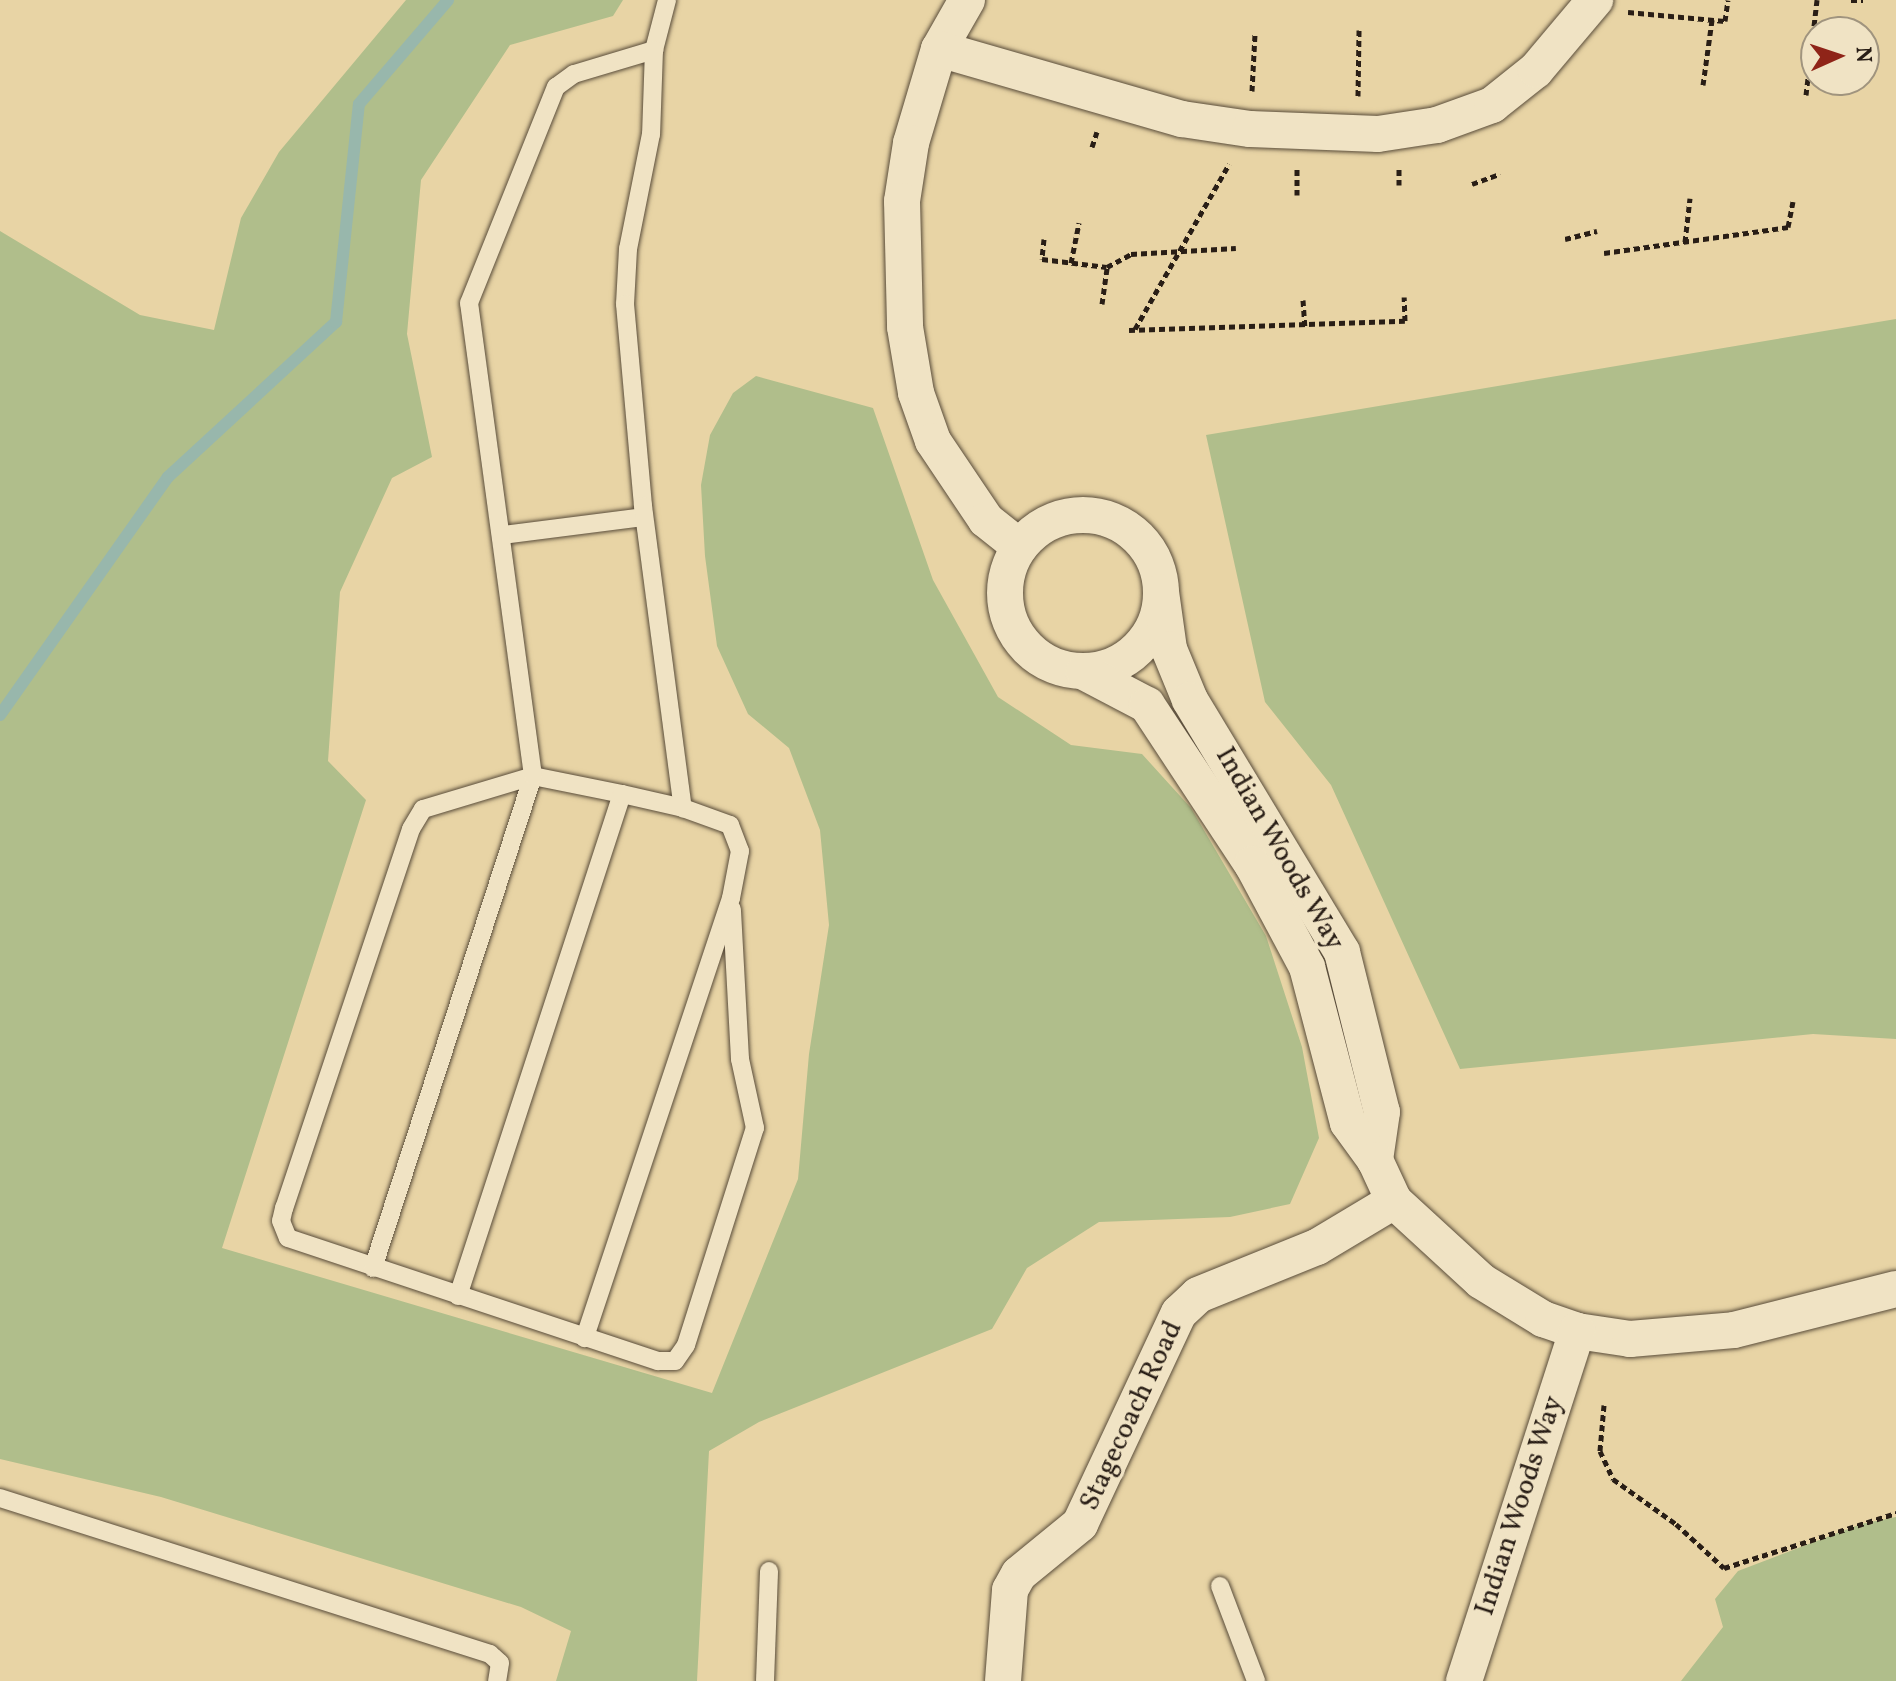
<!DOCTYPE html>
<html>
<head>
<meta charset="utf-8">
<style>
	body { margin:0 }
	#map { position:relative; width:1896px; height:1681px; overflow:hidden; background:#e8d4a5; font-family:Vollkorn,serif }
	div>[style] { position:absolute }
	.green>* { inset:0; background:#b0be8b }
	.stream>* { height:12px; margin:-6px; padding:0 6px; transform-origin:6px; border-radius:6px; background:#98b7ac }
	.path>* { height:5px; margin-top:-2.5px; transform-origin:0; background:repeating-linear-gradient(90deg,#291e16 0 6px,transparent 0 10px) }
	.roads { filter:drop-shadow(0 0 2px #594c3a) drop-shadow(0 0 2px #594c3a) }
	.service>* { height:18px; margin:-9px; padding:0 9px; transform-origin:9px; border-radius:9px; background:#f0e3c4 }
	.minor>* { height:36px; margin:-18px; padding:0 18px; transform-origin:18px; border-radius:18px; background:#f0e3c4 }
	.minor>.ring { margin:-18px; padding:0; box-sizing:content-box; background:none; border:36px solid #f0e3c4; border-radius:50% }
	span { translate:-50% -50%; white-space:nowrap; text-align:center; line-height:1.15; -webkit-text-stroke:7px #f0e3c4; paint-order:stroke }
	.street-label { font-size:28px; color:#291e16 }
	.north { position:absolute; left:1800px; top:16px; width:80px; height:80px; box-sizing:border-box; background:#f0e3c4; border:2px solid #a0947e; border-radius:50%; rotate:87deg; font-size:22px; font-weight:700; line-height:32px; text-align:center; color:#291e16 }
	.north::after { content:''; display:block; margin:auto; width:28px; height:36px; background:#8f2418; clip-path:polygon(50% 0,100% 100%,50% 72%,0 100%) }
</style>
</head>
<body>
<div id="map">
	<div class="green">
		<i style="clip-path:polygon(406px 0,623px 0,613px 16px,510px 45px,421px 180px,407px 334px,432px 457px,392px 478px,340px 592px,328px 761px,366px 800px,222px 1248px,712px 1393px,798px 1179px,809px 1054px,829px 925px,820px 830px,789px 748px,748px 714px,717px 646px,705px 556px,701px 485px,710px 435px,733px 393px,756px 376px,873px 408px,933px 580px,998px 697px,1071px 745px,1142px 754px,1191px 808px,1266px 936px,1302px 1047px,1319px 1138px,1290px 1204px,1230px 1217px,1099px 1222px,1027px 1268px,992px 1329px,759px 1422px,709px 1451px,697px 1681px,556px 1681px,571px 1631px,521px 1607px,161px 1497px,0 1459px,0 231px,140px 315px,214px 330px,241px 218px,279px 152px)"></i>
		<i style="clip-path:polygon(1896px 319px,1896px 1039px,1813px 1034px,1460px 1069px,1331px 785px,1265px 702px,1206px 435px)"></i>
		<i style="clip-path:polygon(1896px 1517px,1896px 1681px,1681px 1681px,1723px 1627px,1715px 1599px,1738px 1571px,1861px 1524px)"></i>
	</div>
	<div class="stream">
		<i style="left:0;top:715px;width:291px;rotate:-54.8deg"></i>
		<i style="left:168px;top:477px;width:229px;rotate:-42.7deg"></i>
		<i style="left:336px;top:322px;width:219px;rotate:-84deg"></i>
		<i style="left:359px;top:104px;width:137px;rotate:-49.4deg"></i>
	</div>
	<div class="path">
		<i style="left:1851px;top:0;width:12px"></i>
		<i style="left:1628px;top:12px;width:97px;rotate:5.3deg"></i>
		<i style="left:1725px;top:21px;width:21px;rotate:-82deg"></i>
		<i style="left:1703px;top:85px;width:66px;rotate:-82.1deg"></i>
		<i style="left:1252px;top:91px;width:58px;rotate:-87deg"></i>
		<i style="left:1806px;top:95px;width:96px;rotate:-83.4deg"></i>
		<i style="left:1358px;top:96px;width:66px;rotate:-89.1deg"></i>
		<i style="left:1092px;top:147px;width:16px;rotate:-72deg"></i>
		<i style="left:1472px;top:184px;width:30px;rotate:-20deg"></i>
		<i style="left:1399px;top:185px;width:17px;rotate:-90deg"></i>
		<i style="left:1297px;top:195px;width:27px;rotate:-90deg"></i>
		<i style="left:1044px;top:239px;width:20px;rotate:96deg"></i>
		<i style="left:1042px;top:259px;width:65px;rotate:7deg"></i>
		<i style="left:1107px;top:267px;width:27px;rotate:-28deg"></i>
		<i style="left:1131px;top:254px;width:105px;rotate:-3.3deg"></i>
		<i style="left:1565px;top:239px;width:33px;rotate:-14deg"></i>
		<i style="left:1685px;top:242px;width:44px;rotate:-83.5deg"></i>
		<i style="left:1604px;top:253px;width:186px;rotate:-8deg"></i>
		<i style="left:1788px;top:227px;width:26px;rotate:-79deg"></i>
		<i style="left:1071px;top:263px;width:41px;rotate:-78.7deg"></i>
		<i style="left:1303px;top:300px;width:26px;rotate:86deg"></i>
		<i style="left:1102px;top:304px;width:37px;rotate:-82deg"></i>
		<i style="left:1135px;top:329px;width:190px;rotate:-60.3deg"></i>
		<i style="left:1129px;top:330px;width:276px;rotate:-1.9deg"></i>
		<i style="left:1405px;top:321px;width:24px;rotate:-92deg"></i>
		<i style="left:1604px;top:1405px;width:46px;rotate:95deg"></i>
		<i style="left:1600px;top:1451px;width:31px;rotate:65deg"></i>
		<i style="left:1613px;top:1479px;width:77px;rotate:35.5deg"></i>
		<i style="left:1676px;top:1524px;width:65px;rotate:42.5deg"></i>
		<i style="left:1724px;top:1568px;width:181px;rotate:-17.7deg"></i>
	</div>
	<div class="roads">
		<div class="service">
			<i style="left:654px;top:50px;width:52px;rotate:-75.4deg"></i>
			<i style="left:503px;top:535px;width:142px;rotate:-7.3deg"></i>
			<i style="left:622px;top:794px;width:91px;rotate:-168.6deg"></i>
			<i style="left:533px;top:776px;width:115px;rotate:163.3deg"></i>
			<i style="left:423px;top:809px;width:23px;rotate:121deg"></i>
			<i style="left:411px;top:829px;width:400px;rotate:108.5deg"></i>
			<i style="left:284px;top:1208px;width:13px;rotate:103deg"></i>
			<i style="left:281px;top:1221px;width:18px;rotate:68deg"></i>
			<i style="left:288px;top:1238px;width:390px;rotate:18.4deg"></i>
			<i style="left:658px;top:1361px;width:17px"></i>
			<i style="left:675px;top:1361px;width:19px;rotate:-55deg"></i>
			<i style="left:686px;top:1345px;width:228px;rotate:-72.4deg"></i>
			<i style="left:755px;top:1128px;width:71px;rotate:-102.3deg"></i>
			<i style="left:740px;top:1059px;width:150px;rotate:-93.1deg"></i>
			<i style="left:373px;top:1268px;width:517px;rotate:-71.99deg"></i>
			<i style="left:533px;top:776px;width:477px;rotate:-97.7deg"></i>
			<i style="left:469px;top:303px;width:233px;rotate:-68.1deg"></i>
			<i style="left:556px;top:87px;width:22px;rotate:-36deg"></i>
			<i style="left:574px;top:74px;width:84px;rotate:-16.7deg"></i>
			<i style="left:654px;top:50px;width:84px;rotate:92deg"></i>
			<i style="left:651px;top:134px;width:117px;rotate:101.3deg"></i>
			<i style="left:628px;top:249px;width:55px;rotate:93.1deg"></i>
			<i style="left:625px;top:304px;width:203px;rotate:84.9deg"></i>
			<i style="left:643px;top:506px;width:305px;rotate:82.5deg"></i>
			<i style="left:683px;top:808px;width:50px;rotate:19.9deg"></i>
			<i style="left:730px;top:825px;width:28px;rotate:69deg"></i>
			<i style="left:740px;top:851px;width:48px;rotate:100.8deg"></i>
			<i style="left:731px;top:898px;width:464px;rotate:108.4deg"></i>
			<i style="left:458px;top:1296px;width:528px;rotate:-71.91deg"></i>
			<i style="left:622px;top:794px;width:63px;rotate:12.9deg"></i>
			<i style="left:0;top:1498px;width:514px;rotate:17.66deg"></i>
			<i style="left:490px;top:1654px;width:13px;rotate:42deg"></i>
			<i style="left:500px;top:1663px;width:18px;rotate:99deg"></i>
			<i style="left:1220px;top:1586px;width:102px;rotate:69.2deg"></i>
			<i style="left:765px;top:1681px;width:110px;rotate:-87.9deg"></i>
		</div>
		<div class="minor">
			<i style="left:967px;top:0;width:56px;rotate:119.7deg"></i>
			<i style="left:939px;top:49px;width:98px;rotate:106.6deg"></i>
			<i style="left:911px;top:143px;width:59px;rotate:98.8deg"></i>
			<i style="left:902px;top:201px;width:126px;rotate:88.6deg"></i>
			<i style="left:905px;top:327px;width:67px;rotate:80.5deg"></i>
			<i style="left:916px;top:393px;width:51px;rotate:70.5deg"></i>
			<i style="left:933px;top:441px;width:95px;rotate:56.1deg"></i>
			<i style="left:986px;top:520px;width:43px;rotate:38.5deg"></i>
			<i style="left:939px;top:49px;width:253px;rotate:16.1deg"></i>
			<i style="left:1182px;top:119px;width:69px;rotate:8.4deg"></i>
			<i style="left:1250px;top:129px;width:128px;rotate:2.2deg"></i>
			<i style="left:1378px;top:134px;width:60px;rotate:-8.7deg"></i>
			<i style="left:1437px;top:125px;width:59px;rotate:-20deg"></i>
			<i style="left:1492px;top:105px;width:56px;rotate:-38.5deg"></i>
			<i style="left:1536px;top:70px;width:92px;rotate:-49.9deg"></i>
			<i class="ring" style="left:1005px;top:515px;width:120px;height:120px"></i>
			<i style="left:1161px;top:592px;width:58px;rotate:82deg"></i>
			<i style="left:1169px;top:649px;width:55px;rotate:67.6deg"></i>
			<i style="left:1190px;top:700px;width:294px;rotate:58.9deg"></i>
			<i style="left:1342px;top:952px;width:165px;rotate:76deg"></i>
			<i style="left:1382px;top:1112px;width:49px;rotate:98.3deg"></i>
			<i style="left:1084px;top:672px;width:71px;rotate:27.6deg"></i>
			<i style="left:1147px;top:705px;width:191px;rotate:56.6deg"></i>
			<i style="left:1252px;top:864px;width:117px;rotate:61.9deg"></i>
			<i style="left:1307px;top:967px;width:161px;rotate:75.3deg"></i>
			<i style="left:1348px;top:1123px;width:46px;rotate:53.9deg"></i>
			<i style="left:1375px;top:1160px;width:45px;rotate:65.1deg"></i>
			<i style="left:1394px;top:1201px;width:118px;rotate:42.6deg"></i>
			<i style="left:1481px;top:1281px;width:73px;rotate:31.5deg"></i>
			<i style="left:1543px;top:1319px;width:36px;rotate:19deg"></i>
			<i style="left:1577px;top:1331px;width:54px;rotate:8.6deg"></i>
			<i style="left:1630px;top:1339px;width:104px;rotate:-4.9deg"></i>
			<i style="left:1734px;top:1330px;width:167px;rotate:-14.2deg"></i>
			<i style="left:1003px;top:1681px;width:91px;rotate:-85.6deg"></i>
			<i style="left:1010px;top:1590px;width:18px;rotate:-61deg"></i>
			<i style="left:1019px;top:1574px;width:79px;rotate:-39.3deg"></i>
			<i style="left:1080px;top:1524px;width:233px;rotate:-64.9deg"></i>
			<i style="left:1179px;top:1313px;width:26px;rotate:-43deg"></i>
			<i style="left:1198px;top:1295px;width:128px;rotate:-22deg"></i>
			<i style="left:1317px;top:1247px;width:90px;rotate:-30.9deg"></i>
			<i style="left:1464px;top:1681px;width:368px;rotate:-72.1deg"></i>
		</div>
	</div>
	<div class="street-label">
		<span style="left:1279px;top:849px;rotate:60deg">Indian Woods Way</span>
		<span style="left:1132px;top:1416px;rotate:-65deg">Stagecoach Road</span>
		<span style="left:1520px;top:1506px;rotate:-72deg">Indian Woods Way</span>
	</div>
	<div class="north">N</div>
</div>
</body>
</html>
